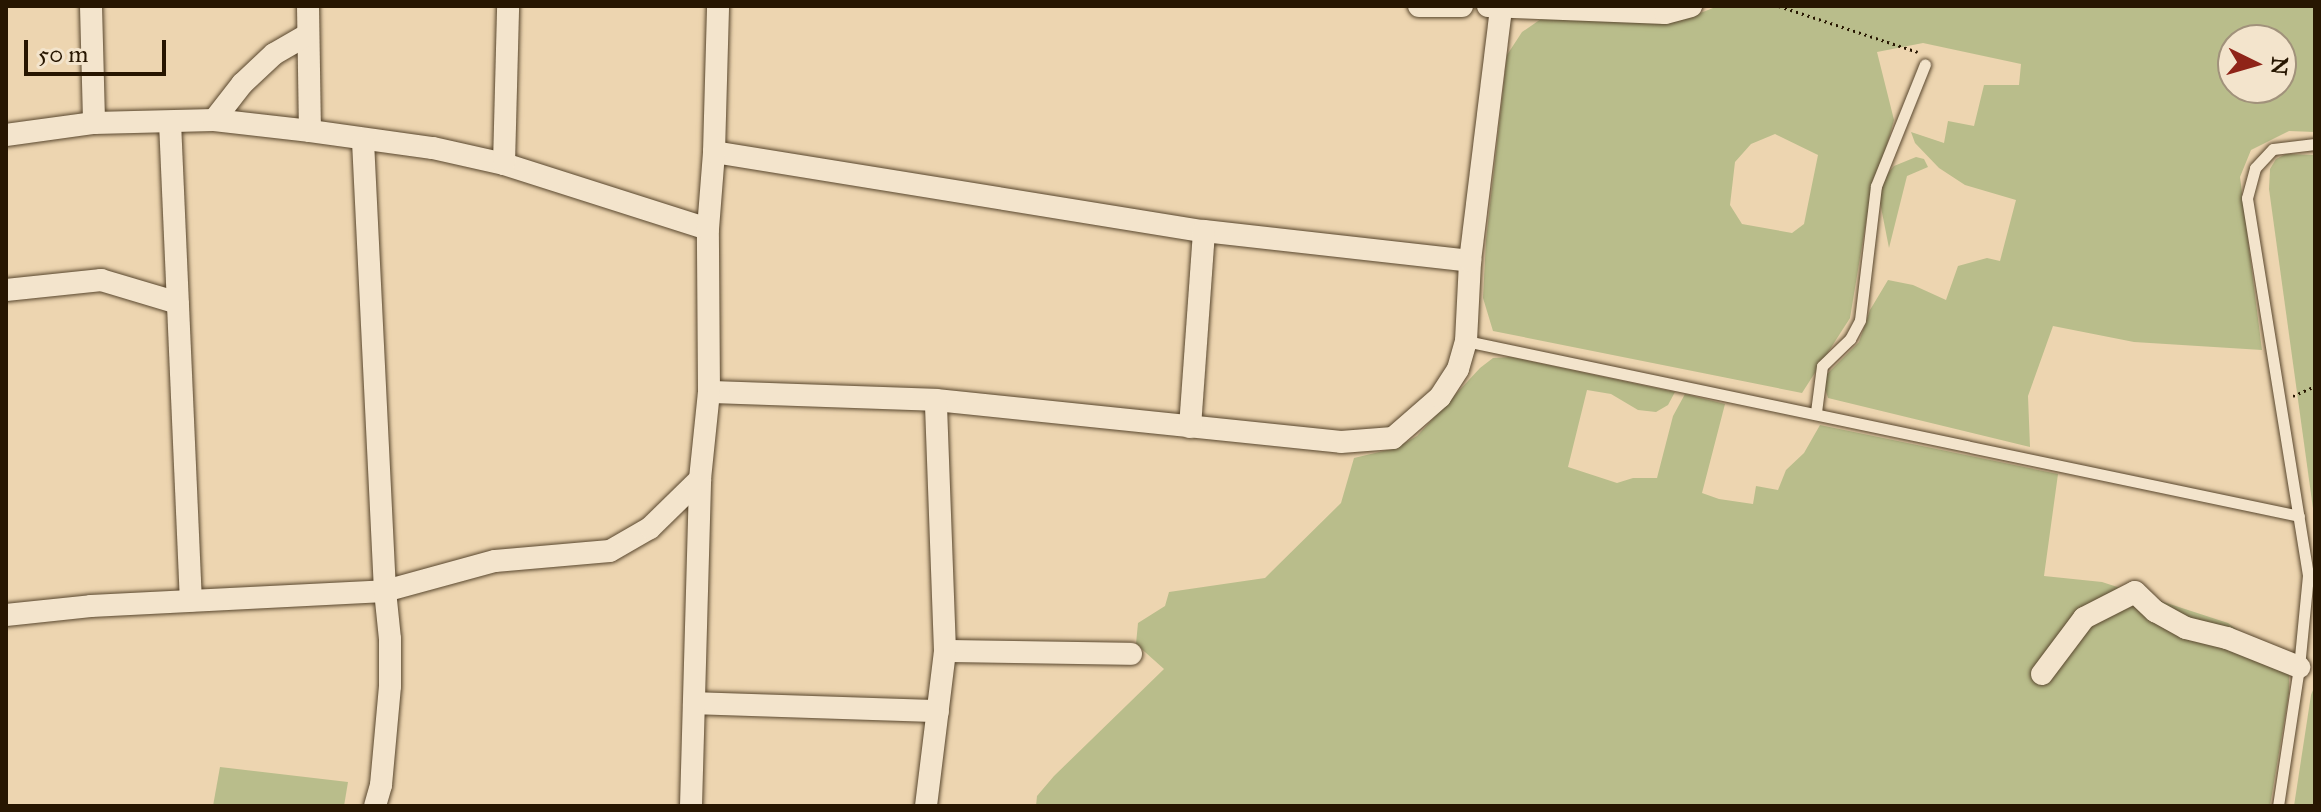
<!DOCTYPE html>
<html>
<head>
<meta charset="utf-8">
<style>
	body { margin:0 }
	#map { position:relative; width:2321px; height:812px; overflow:hidden; background:#edd5b0; font-family:"IM FELL Great Primer",serif }
	div>[style] { position:absolute }
	.green>* { inset:0; background:#b9bd8b }
	.path>* { height:3px; margin-top:-1.5px; transform-origin:0; background:repeating-linear-gradient(90deg,#271601 0 2px,transparent 0 6px) }
	.roads { filter:drop-shadow(0 0 2px #58462d) drop-shadow(0 0 2px #58462d) }
	.lane>* { height:11px; margin:-5.5px; padding:0 5.5px; transform-origin:5.5px; border-radius:5.5px; background:#f3e4cc }
	.street>* { height:22px; margin:-11px; padding:0 11px; transform-origin:11px; border-radius:11px; background:#f3e4cc }
	span { translate:-50% -50%; white-space:nowrap; text-align:center; line-height:1.15; -webkit-text-stroke:8px #f3e4cc; paint-order:stroke }
	.frame { position:absolute; inset:0; border:8px solid #271601; pointer-events:none }
	.north { position:absolute; left:2217px; top:24px; width:80px; height:80px; box-sizing:border-box; background:#f3e4cc; border:2px solid #a1927b; border-radius:50%; rotate:95deg; font-size:22px; font-weight:700; line-height:32px; text-align:center; color:#271601 }
	.north::after { content:''; display:block; margin:auto; width:28px; height:36px; background:#8f2418; clip-path:polygon(50% 0,100% 100%,50% 72%,0 100%) }
	.scale { position:absolute; left:24px; top:40px; width:142px; height:36px; box-sizing:border-box; border:4px solid #271601; border-top:0; padding-left:10px; font-size:24px; line-height:28px; white-space:nowrap; color:#271601; -webkit-text-stroke:6px #f3e4cc; paint-order:stroke }
</style>
</head>
<body>
<div id="map">
	<div class="green">
		<i style="clip-path:polygon(evenodd,1718px 6px,2315px 6px,2315px 132px,2289px 131px,2251px 150px,2240px 177px,2262px 350px,2134px 342px,2053px 326px,2028px 396px,2030px 447px,1828px 398px,1822px 379px,1859px 342px,1870px 310px,1888px 280px,1913px 285px,1946px 300px,1958px 266px,1987px 258px,2000px 261px,2016px 200px,1965px 185px,1939px 168px,1915px 143px,1911px 132px,1944px 143px,1948px 121px,1974px 126px,1984px 85px,2019px 85px,2021px 64px,1923px 43px,1877px 52px,1894px 120px,1867px 216px,1850px 318px,1802px 393px,1493px 331px,1483px 298px,1486px 240px,1507px 55px,1522px 32px,1541px 19px,1698px 14px,1718px 6px,2233px 40px,2281px 40px,2281px 88px,2233px 88px,2233px 40px,1718px 6px,1775px 134px,1818px 155px,1804px 224px,1792px 233px,1742px 224px,1730px 205px,1735px 162px,1751px 144px,1775px 134px)"></i>
		<i style="clip-path:polygon(2286px 154px,2315px 155px,2315px 523px,2269px 189px,2270px 169px,2276px 159px)"></i>
		<i style="clip-path:polygon(1916px 157px,1924px 159px,1928px 167px,1907px 176px,1889px 248px,1878px 192px,1882px 180px,1894px 166px)"></i>
		<i style="clip-path:polygon(1511px 357px,1675px 392px,1668px 405px,1656px 412px,1638px 410px,1611px 394px,1587px 390px,1568px 467px,1617px 483px,1633px 478px,1657px 478px,1673px 416px,1685px 394px,1725px 404px,1702px 493px,1719px 499px,1753px 504px,1756px 486px,1778px 490px,1786px 470px,1804px 453px,1820px 425px,2058px 474px,2044px 576px,2102px 582px,2228px 623px,2289px 668px,2289px 693px,2270px 806px,1036px 806px,1037px 796px,1054px 776px,1164px 669px,1136px 644px,1138px 623px,1165px 606px,1169px 592px,1265px 578px,1341px 503px,1354px 458px,1396px 448px,1417px 436px,1480px 368px,1493px 358px)"></i>
		<i style="clip-path:polygon(2315px 685px,2315px 806px,2294px 806px,2311px 695px)"></i>
		<i style="clip-path:polygon(220px 767px,348px 782px,344px 806px,213px 806px)"></i>
	</div>
	<div class="path">
		<i style="left:1779px;top:6px;width:146px;rotate:18.3deg"></i>
		<i style="left:2293px;top:396px;width:24px;rotate:-24deg"></i>
	</div>
	<div class="roads">
		<div class="lane">
			<i style="left:1466px;top:341px;width:851px;rotate:11.86deg"></i>
			<i style="left:1816px;top:412px;width:46px;rotate:-82.6deg"></i>
			<i style="left:1822px;top:366px;width:39px;rotate:-44deg"></i>
			<i style="left:1850px;top:339px;width:21px;rotate:-62deg"></i>
			<i style="left:1860px;top:320px;width:135px;rotate:-83.2deg"></i>
			<i style="left:1876px;top:186px;width:131px;rotate:-68.1deg"></i>
			<i style="left:2278px;top:806px;width:141px;rotate:-81.4deg"></i>
			<i style="left:2299px;top:667px;width:92px;rotate:-84.4deg"></i>
			<i style="left:2308px;top:575px;width:382px;rotate:-99.2deg"></i>
			<i style="left:2247px;top:198px;width:31px;rotate:-75deg"></i>
			<i style="left:2255px;top:168px;width:26px;rotate:-47deg"></i>
			<i style="left:2273px;top:149px;width:42px;rotate:-6.8deg"></i>
		</div>
		<div class="street">
			<i style="left:91px;top:6px;width:117px;rotate:88.5deg"></i>
			<i style="left:308px;top:6px;width:125px;rotate:89.1deg"></i>
			<i style="left:1419px;top:6px;width:43px"></i>
			<i style="left:1488px;top:6px;width:177px;rotate:2.3deg"></i>
			<i style="left:1665px;top:13px;width:27px;rotate:-15deg"></i>
			<i style="left:214px;top:120px;width:46px;rotate:-52.1deg"></i>
			<i style="left:242px;top:84px;width:44px;rotate:-43.2deg"></i>
			<i style="left:274px;top:54px;width:39px;rotate:-30deg"></i>
			<i style="left:170px;top:122px;width:479px;rotate:87.5deg"></i>
			<i style="left:6px;top:135px;width:89px;rotate:-7.8deg"></i>
			<i style="left:94px;top:123px;width:120px;rotate:-1.4deg"></i>
			<i style="left:214px;top:120px;width:97px;rotate:6.5deg"></i>
			<i style="left:310px;top:131px;width:124px;rotate:7.9deg"></i>
			<i style="left:433px;top:148px;width:73px;rotate:12.7deg"></i>
			<i style="left:504px;top:164px;width:214px;rotate:17.7deg"></i>
			<i style="left:714px;top:152px;width:496px;rotate:9.2deg"></i>
			<i style="left:1204px;top:231px;width:268px;rotate:6.4deg"></i>
			<i style="left:504px;top:164px;width:158px;rotate:-88.5deg"></i>
			<i style="left:6px;top:290px;width:96px;rotate:-6deg"></i>
			<i style="left:101px;top:280px;width:80px;rotate:16.6deg"></i>
			<i style="left:709px;top:392px;width:227px;rotate:2deg"></i>
			<i style="left:936px;top:400px;width:407px;rotate:5.9deg"></i>
			<i style="left:1341px;top:442px;width:52px;rotate:-4.4deg"></i>
			<i style="left:1393px;top:438px;width:62px;rotate:-41.1deg"></i>
			<i style="left:1440px;top:397px;width:33px;rotate:-57deg"></i>
			<i style="left:1458px;top:369px;width:29px;rotate:-74deg"></i>
			<i style="left:1466px;top:341px;width:80px;rotate:-87.1deg"></i>
			<i style="left:1470px;top:261px;width:254px;rotate:-83deg"></i>
			<i style="left:1190px;top:427px;width:196px;rotate:-85.9deg"></i>
			<i style="left:6px;top:615px;width:85px;rotate:-6deg"></i>
			<i style="left:91px;top:606px;width:294px;rotate:-2.9deg"></i>
			<i style="left:385px;top:591px;width:451px;rotate:-92.8deg"></i>
			<i style="left:945px;top:651px;width:186px;rotate:0.9deg"></i>
			<i style="left:2042px;top:674px;width:70px;rotate:-53.1deg"></i>
			<i style="left:2084px;top:618px;width:57px;rotate:-27deg"></i>
			<i style="left:2135px;top:592px;width:28px;rotate:44deg"></i>
			<i style="left:2155px;top:611px;width:35px;rotate:29deg"></i>
			<i style="left:2186px;top:628px;width:42px;rotate:13.7deg"></i>
			<i style="left:2227px;top:638px;width:78px;rotate:21.9deg"></i>
			<i style="left:694px;top:703px;width:244px;rotate:1.9deg"></i>
			<i style="left:375px;top:806px;width:22px;rotate:-74deg"></i>
			<i style="left:381px;top:785px;width:99px;rotate:-84.8deg"></i>
			<i style="left:390px;top:686px;width:47px;rotate:-90deg"></i>
			<i style="left:390px;top:639px;width:48px;rotate:-95.9deg"></i>
			<i style="left:385px;top:591px;width:114px;rotate:-15.3deg"></i>
			<i style="left:495px;top:561px;width:115px;rotate:-5deg"></i>
			<i style="left:610px;top:551px;width:46px;rotate:-29.9deg"></i>
			<i style="left:650px;top:528px;width:70px;rotate:-44.4deg"></i>
			<i style="left:691px;top:806px;width:327px;rotate:-88.4deg"></i>
			<i style="left:700px;top:479px;width:87px;rotate:-84.1deg"></i>
			<i style="left:709px;top:392px;width:163px;rotate:-90.4deg"></i>
			<i style="left:708px;top:229px;width:77px;rotate:-85.5deg"></i>
			<i style="left:714px;top:152px;width:146px;rotate:-88.4deg"></i>
			<i style="left:926px;top:806px;width:156px;rotate:-83deg"></i>
			<i style="left:945px;top:651px;width:251px;rotate:-92.1deg"></i>
		</div>
	</div>
	<div class="frame"></div>
	<div class="north">N</div>
	<div class="scale">50 m</div>
</div>
</body>
</html>
